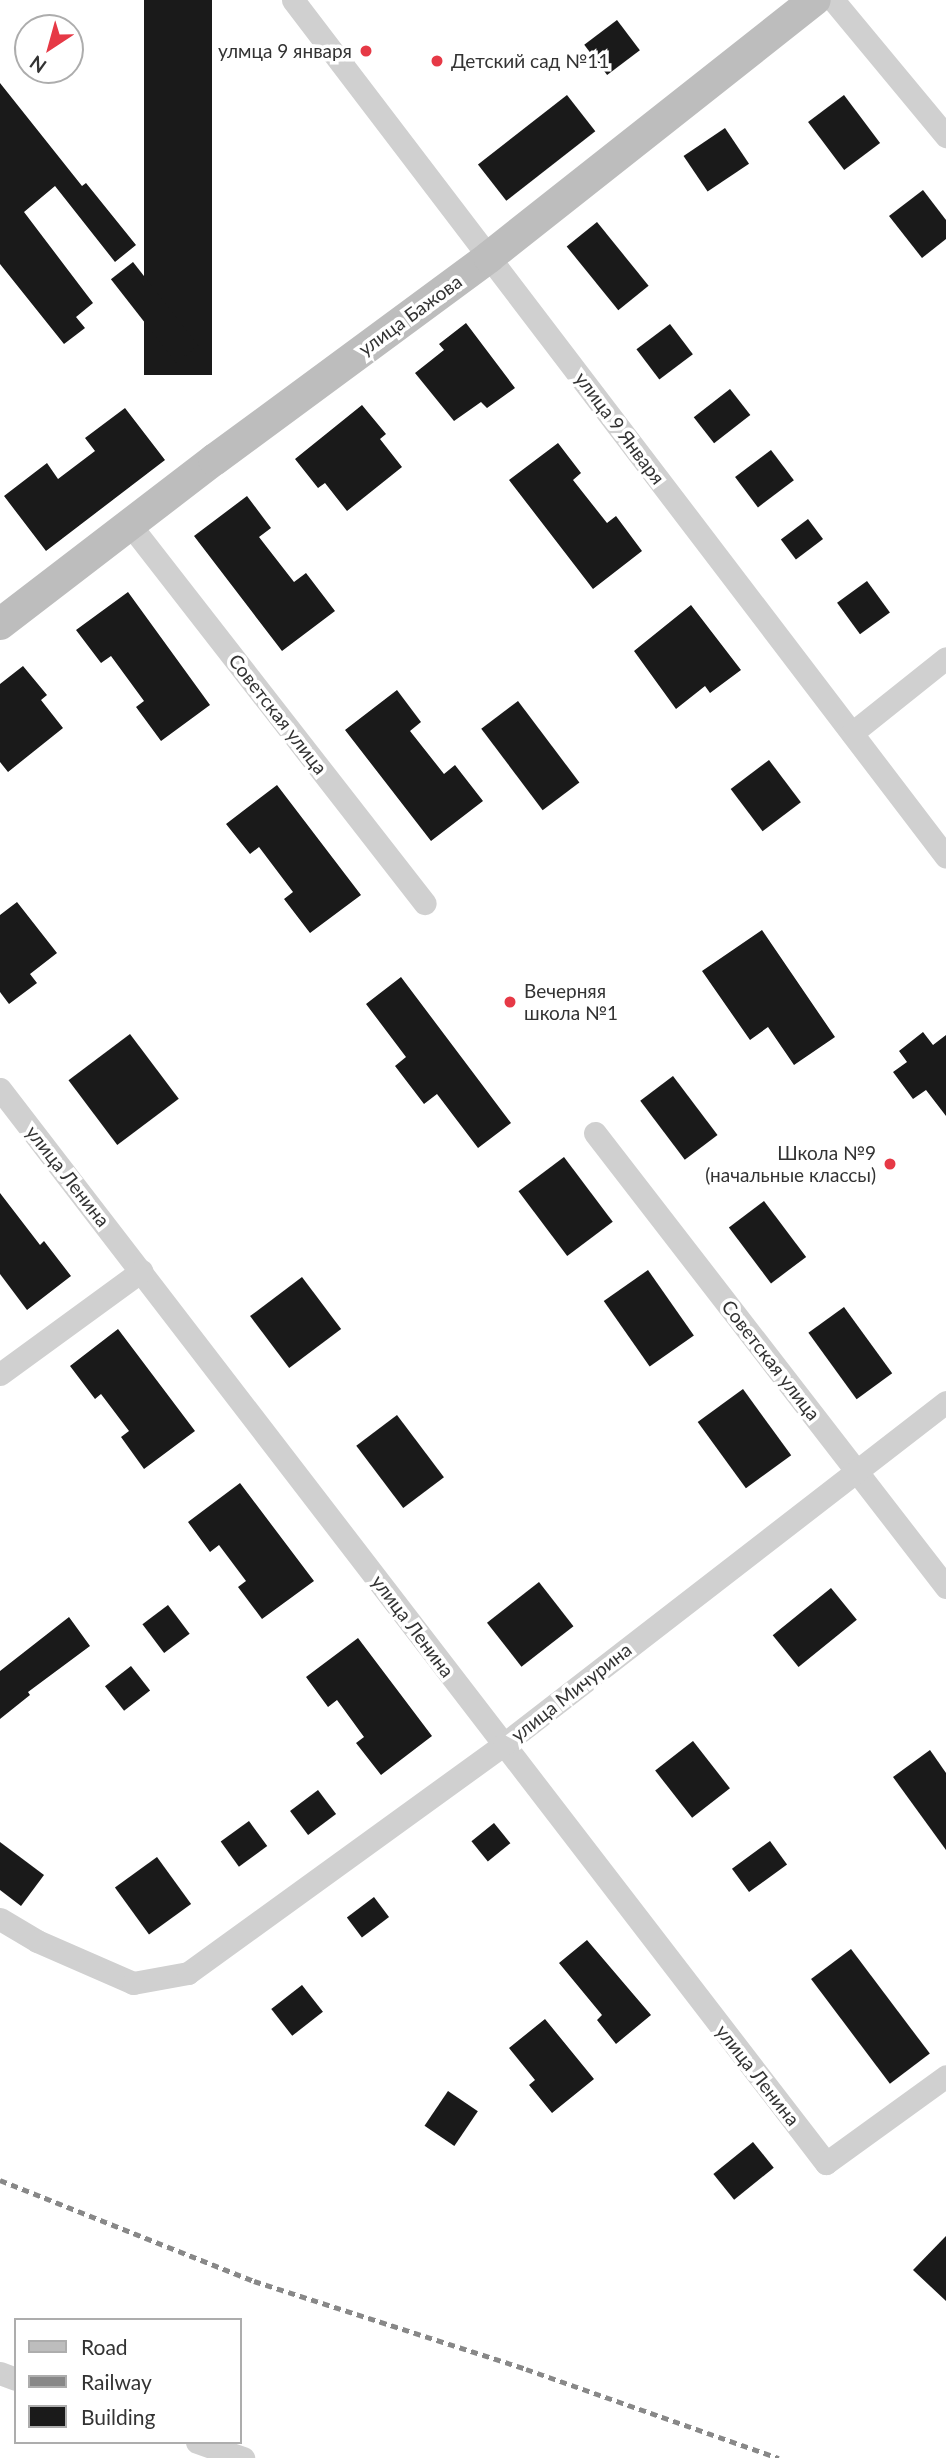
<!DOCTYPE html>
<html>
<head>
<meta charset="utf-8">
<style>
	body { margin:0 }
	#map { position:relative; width:946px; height:2458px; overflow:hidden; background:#fff; font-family:Lato,sans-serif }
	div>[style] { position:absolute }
	.building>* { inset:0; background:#1a1a1a; transform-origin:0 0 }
	.street>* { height:23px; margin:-11.5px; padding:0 11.5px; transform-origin:11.5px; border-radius:11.5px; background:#d0d0d0 }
	.secondary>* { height:32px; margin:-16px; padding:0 16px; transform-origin:16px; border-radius:16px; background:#bdbdbd }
	.rail>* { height:5px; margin-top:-2.5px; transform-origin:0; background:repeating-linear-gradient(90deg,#888 0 7px,transparent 0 12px) }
	.dots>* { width:19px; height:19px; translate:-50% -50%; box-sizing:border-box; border:4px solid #fff; border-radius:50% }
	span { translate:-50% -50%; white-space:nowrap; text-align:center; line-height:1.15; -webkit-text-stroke:7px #fff; paint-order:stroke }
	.poi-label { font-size:19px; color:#333 }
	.right { translate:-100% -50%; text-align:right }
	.left { translate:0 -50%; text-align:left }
	.street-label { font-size:19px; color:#333 }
	.legend { position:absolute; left:14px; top:2318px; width:228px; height:126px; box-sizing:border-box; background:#fff; border:2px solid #adadad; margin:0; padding:9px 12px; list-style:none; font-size:21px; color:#333 }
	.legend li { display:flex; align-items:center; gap:14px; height:35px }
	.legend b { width:35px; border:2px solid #adadad }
	.north { position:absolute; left:14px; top:14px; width:70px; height:70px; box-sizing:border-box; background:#fff; border:2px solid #adadad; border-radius:50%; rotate:216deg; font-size:19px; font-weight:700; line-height:28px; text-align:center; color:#333 }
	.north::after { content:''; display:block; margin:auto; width:24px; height:32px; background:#e63946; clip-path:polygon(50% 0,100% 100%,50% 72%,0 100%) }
</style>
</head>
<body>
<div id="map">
	<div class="building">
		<i style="left:144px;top:0;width:68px;height:375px"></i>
		<i style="left:617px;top:20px;width:38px;height:41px;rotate:53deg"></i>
		<i style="clip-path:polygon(0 83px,82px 186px,86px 183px,136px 245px,115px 262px,55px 186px,24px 212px,93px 303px,76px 317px,85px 328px,64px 344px,0 264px)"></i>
		<i style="left:567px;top:95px;width:46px;height:113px;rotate:52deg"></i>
		<i style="left:844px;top:95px;width:60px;height:45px;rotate:53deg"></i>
		<i style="left:725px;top:128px;width:43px;height:50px;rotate:56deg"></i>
		<i style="clip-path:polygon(923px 190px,946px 220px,946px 239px,922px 258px,889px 216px)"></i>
		<i style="left:597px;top:222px;width:82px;height:39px;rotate:51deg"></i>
		<i style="left:133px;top:262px;width:106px;height:28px;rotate:52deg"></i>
		<i style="clip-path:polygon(466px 323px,515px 388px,487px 408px,481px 402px,454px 421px,415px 373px,444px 350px,439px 344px)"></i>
		<i style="left:670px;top:324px;width:38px;height:42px;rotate:53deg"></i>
		<i style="left:730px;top:389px;width:33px;height:46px;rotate:52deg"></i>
		<i style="clip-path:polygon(362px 405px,386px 434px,380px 439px,402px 467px,347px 511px,325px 483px,318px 488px,295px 459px)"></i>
		<i style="clip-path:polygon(125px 408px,165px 460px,46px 551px,4px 496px,47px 463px,58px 479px,95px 451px,85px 438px)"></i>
		<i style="clip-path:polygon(558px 443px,581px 473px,573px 480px,607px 523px,616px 516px,642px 551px,593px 589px,509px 480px)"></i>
		<i style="left:771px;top:450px;width:38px;height:45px;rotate:53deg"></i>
		<i style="clip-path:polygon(247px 496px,271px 528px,259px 537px,294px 582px,306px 573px,335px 611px,282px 651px,194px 536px)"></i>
		<i style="left:808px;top:519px;width:25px;height:34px;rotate:53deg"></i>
		<i style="left:867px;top:581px;width:39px;height:37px;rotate:54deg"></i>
		<i style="clip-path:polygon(128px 592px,210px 705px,161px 741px,136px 707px,144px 701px,111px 656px,101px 663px,76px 630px)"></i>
		<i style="clip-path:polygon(691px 605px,741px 670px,710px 693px,705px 686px,676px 709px,634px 651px)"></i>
		<i style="clip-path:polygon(23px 666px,47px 695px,41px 700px,63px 728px,8px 772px,0 762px,0 684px)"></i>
		<i style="clip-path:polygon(397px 690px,421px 722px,410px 731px,444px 774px,455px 765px,483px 801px,431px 841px,345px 730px)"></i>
		<i style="left:518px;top:701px;width:102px;height:46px;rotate:53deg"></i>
		<i style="left:769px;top:760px;width:53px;height:48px;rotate:53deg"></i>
		<i style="clip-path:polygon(277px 785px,361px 895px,310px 933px,284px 899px,293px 892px,259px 847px,250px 854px,226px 824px)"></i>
		<i style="clip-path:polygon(17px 902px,57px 953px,30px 974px,37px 983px,9px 1004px,0 992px,0 915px)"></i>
		<i style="clip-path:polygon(762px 930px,835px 1037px,794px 1065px,768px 1027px,750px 1040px,702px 971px)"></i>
		<i style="clip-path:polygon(401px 977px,511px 1123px,478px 1148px,437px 1094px,424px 1104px,395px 1066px,406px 1057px,366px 1004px)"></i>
		<i style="clip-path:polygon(923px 1032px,933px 1045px,946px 1035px,946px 1116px,926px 1090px,913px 1099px,893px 1072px,907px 1062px,899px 1051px)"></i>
		<i style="left:130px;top:1034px;width:81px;height:77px;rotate:53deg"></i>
		<i style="left:673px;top:1076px;width:74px;height:41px;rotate:53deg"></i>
		<i style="left:564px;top:1157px;width:81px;height:57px;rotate:53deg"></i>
		<i style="clip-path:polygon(0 1193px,40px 1245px,44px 1241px,71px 1276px,27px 1310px,0 1274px)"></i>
		<i style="left:764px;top:1201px;width:70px;height:44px;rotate:53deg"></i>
		<i style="left:648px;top:1270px;width:80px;height:54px;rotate:55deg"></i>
		<i style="left:302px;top:1277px;width:65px;height:65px;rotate:53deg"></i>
		<i style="left:844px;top:1307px;width:82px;height:44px;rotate:54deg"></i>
		<i style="clip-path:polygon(118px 1329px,195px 1431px,144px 1469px,121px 1437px,129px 1431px,101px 1394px,95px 1399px,70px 1366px)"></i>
		<i style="left:743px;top:1389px;width:82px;height:56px;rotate:54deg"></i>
		<i style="left:397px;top:1415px;width:78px;height:51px;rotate:53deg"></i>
		<i style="clip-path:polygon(240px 1483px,314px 1581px,262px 1619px,238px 1587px,246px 1581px,219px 1545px,210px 1552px,188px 1522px)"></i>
		<i style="left:539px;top:1582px;width:56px;height:66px;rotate:52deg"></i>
		<i style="left:831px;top:1588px;width:41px;height:75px;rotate:51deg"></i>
		<i style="left:168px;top:1605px;width:36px;height:32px;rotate:53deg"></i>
		<i style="clip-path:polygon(69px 1617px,90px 1646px,28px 1692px,30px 1695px,0 1719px,0 1671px)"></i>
		<i style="clip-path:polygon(358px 1638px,432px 1736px,381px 1775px,356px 1743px,364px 1737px,337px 1700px,328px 1707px,306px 1677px)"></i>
		<i style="left:131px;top:1666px;width:31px;height:33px;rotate:52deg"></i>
		<i style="left:693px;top:1741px;width:60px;height:48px;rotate:52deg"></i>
		<i style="clip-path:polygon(930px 1750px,946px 1773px,946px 1850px,893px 1777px)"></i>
		<i style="left:318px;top:1790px;width:30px;height:35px;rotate:53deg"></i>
		<i style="left:249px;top:1821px;width:31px;height:35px;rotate:54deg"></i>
		<i style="left:494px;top:1823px;width:26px;height:29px;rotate:51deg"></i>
		<i style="left:770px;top:1841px;width:29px;height:47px;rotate:54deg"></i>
		<i style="clip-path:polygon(0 1842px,44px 1875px,21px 1906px,0 1890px)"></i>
		<i style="left:157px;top:1857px;width:58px;height:52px;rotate:54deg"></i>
		<i style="left:374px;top:1897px;width:25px;height:34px;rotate:53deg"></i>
		<i style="clip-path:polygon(587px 1940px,651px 2015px,616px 2044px,597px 2020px,602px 2015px,559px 1963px)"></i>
		<i style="left:851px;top:1949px;width:131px;height:50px;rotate:53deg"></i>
		<i style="left:302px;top:1985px;width:34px;height:39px;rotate:52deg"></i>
		<i style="clip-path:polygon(545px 2019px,594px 2079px,552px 2113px,529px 2085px,535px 2080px,509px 2048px)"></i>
		<i style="left:448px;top:2091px;width:36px;height:42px;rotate:34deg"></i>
		<i style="left:753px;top:2142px;width:33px;height:51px;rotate:51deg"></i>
		<i style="clip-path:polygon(946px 2236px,946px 2301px,913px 2270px)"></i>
	</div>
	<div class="street">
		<i style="left:293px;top:0;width:1077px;rotate:52.69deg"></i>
		<i style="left:833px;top:0;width:177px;rotate:50.3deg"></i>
		<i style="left:131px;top:526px;width:478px;rotate:52.1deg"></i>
		<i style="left:852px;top:733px;width:120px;rotate:-38.6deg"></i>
		<i style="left:0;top:1089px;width:1355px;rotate:52.44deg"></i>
		<i style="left:826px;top:2163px;width:148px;rotate:-35.9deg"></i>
		<i style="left:595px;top:1133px;width:574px;rotate:52.29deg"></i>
		<i style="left:0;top:1374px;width:175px;rotate:-36.1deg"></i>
		<i style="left:0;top:1919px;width:43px;rotate:30.7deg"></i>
		<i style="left:37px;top:1941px;width:105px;rotate:23.6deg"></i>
		<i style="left:133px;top:1983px;width:56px;rotate:-10.3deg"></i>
		<i style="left:188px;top:1973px;width:390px;rotate:-35.9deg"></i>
		<i style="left:504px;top:1744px;width:559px;rotate:-37.73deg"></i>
		<i style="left:0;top:2373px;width:17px;rotate:21deg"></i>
		<i style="left:197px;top:2442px;width:49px;rotate:19.2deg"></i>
	</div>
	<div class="secondary">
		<i style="left:0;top:624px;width:270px;rotate:-37.5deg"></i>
		<i style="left:214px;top:460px;width:342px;rotate:-36.4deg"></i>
		<i style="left:489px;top:257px;width:415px;rotate:-38.3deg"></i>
	</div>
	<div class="rail">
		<i style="left:0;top:2180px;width:273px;rotate:21.7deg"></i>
		<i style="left:254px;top:2281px;width:286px;rotate:17.9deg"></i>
		<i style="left:526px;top:2369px;width:268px;rotate:19.4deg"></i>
	</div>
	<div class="dots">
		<i style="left:366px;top:51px;background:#e63946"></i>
		<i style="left:437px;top:61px;background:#e63946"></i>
		<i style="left:510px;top:1002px;background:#e63946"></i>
		<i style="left:890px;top:1164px;background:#e63946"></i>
	</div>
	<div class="poi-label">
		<span class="right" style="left:352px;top:51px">улмца 9 января</span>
		<span class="left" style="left:451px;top:61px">Детский сад №11</span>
		<span class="left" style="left:524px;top:1002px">Вечерняя<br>школа №1</span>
		<span class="right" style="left:876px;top:1164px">Школа №9<br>(начальные классы)</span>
	</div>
	<div class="street-label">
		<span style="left:410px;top:315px;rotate:-36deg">улица Бажова</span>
		<span style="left:620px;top:428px;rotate:53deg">улица 9 Января</span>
		<span style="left:278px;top:714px;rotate:52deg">Советская улица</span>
		<span style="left:68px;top:1176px;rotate:52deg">улица Ленина</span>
		<span style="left:771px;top:1360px;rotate:52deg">Советская улица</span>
		<span style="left:413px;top:1626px;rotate:53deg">улица Ленина</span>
		<span style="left:571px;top:1692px;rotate:-38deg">улица Мичурина</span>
		<span style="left:758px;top:2075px;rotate:52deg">улица Ленина</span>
	</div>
	<ul class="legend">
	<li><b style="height:9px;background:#bdbdbd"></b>Road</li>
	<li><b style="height:9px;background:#888"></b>Railway</li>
	<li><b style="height:19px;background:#1a1a1a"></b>Building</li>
	</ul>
	<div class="north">N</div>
</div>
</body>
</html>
